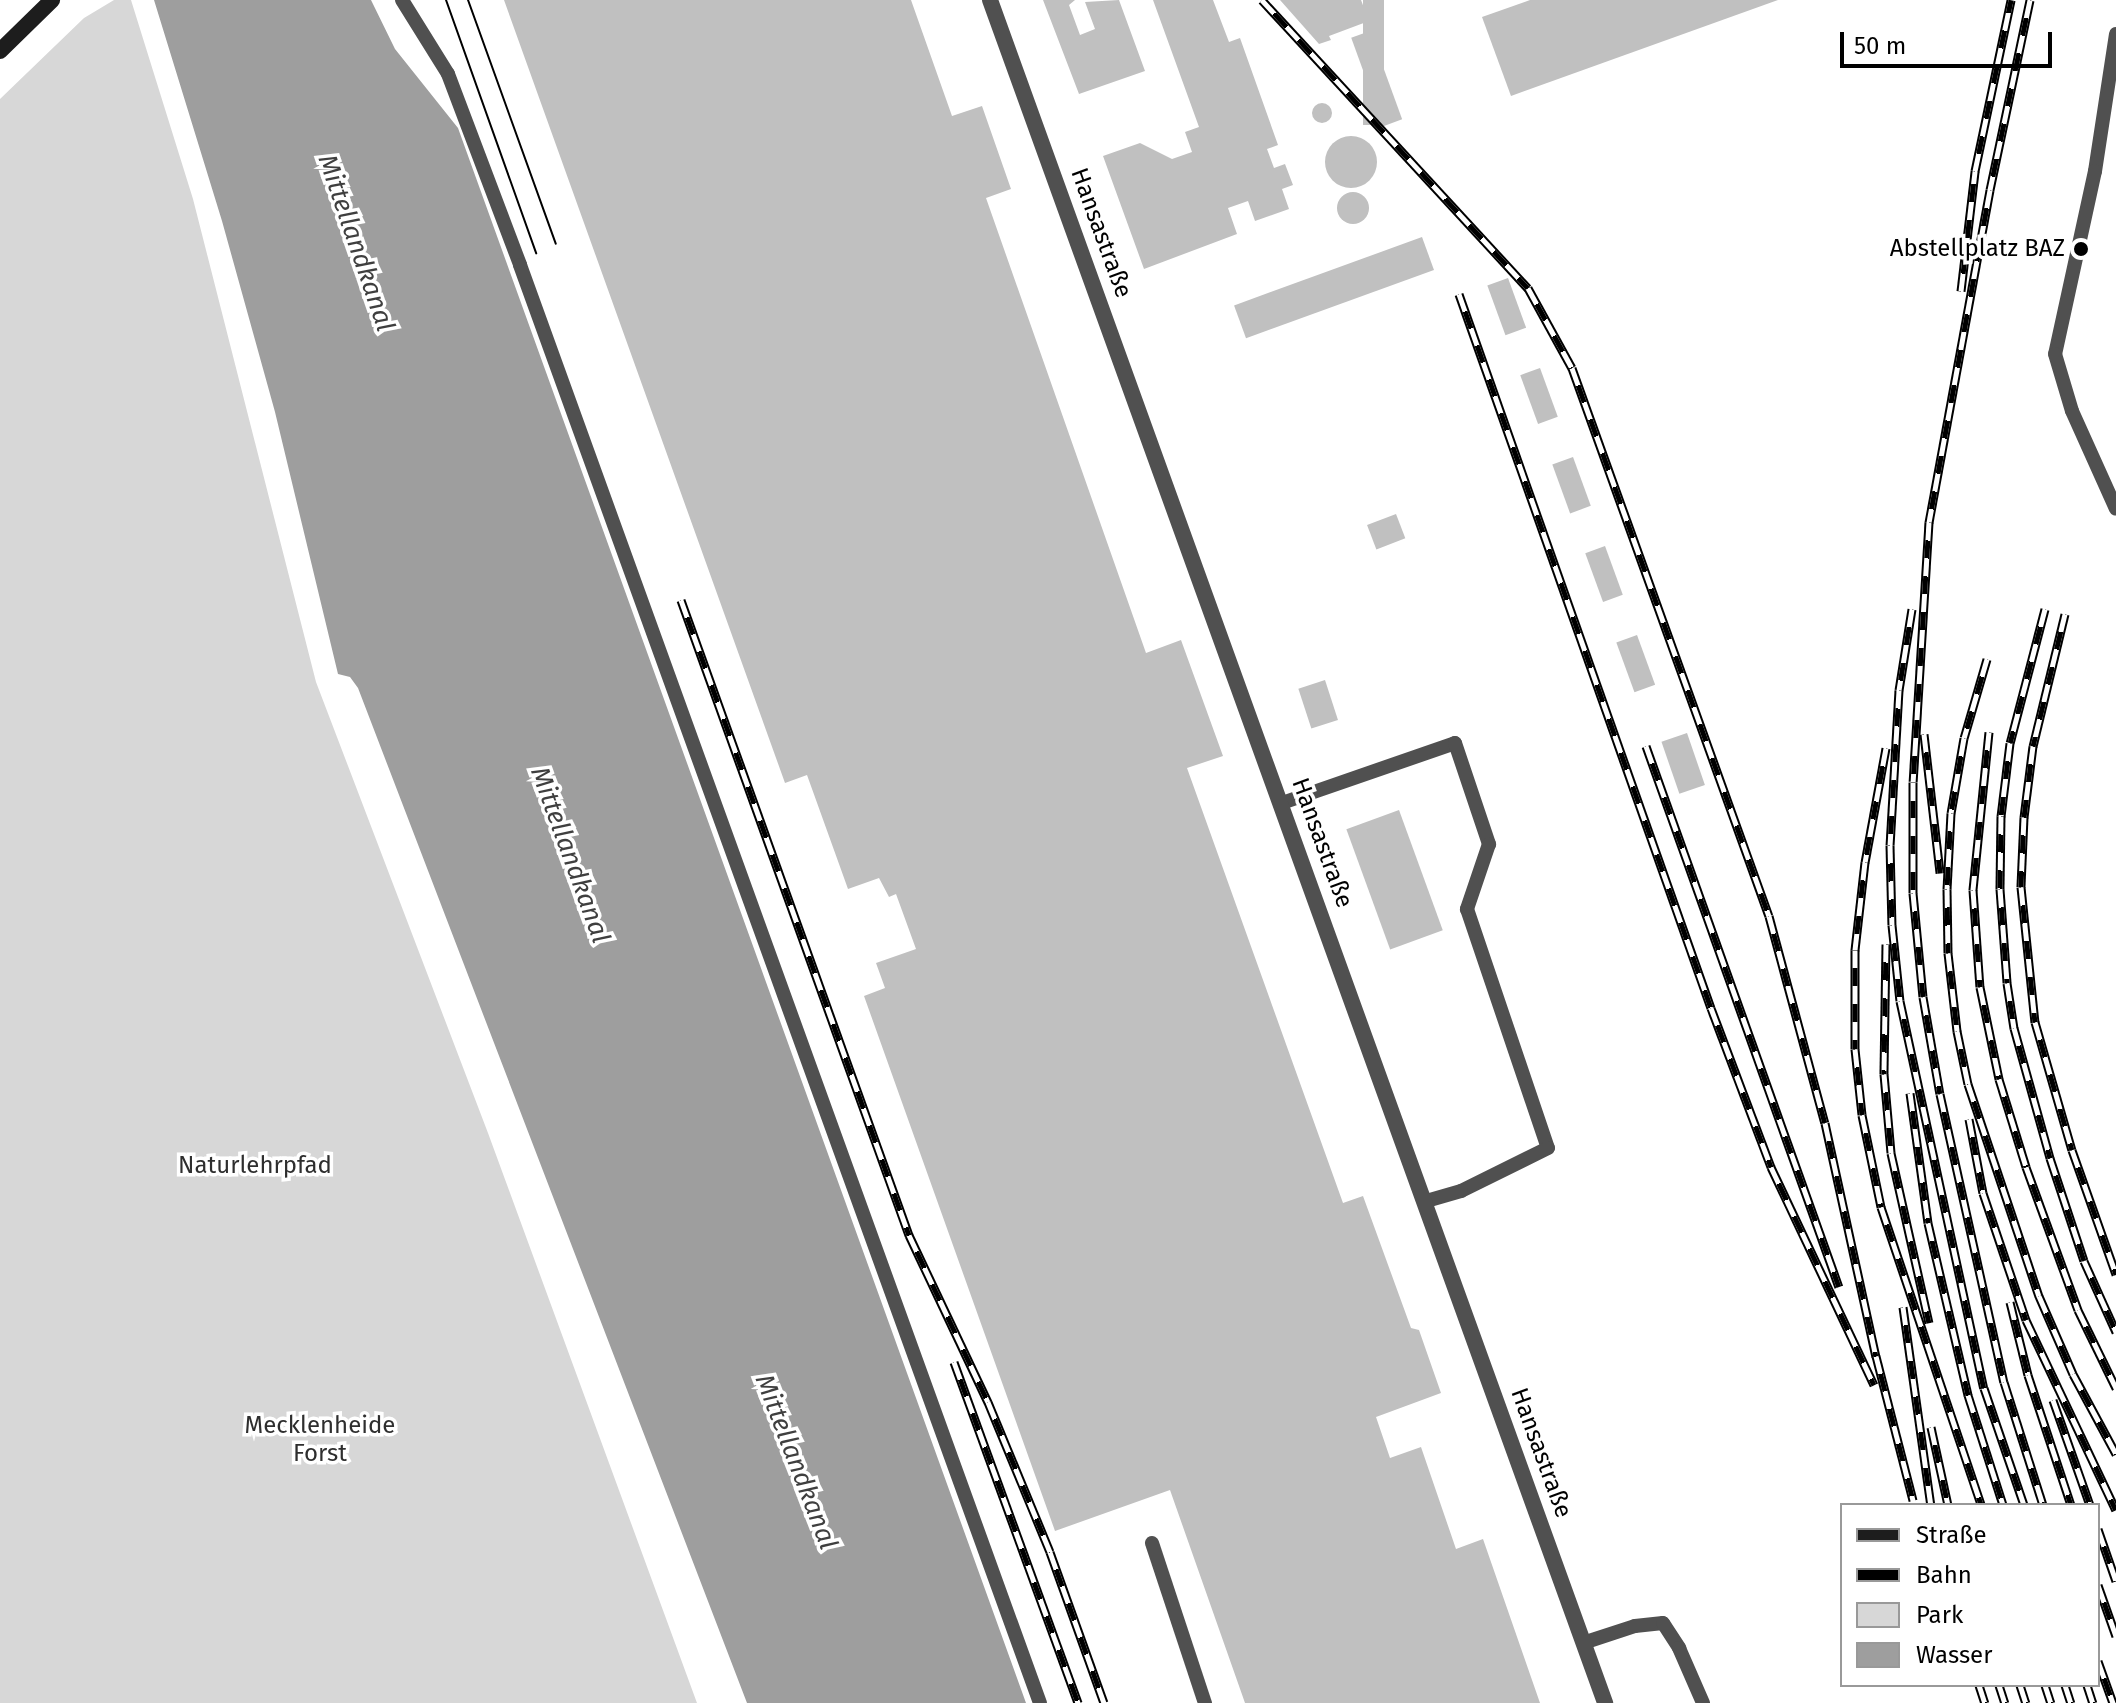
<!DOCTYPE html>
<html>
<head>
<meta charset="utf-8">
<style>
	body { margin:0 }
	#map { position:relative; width:2116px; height:1703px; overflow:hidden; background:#fff; font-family:"Fira Sans",sans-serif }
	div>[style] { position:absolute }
	.green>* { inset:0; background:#d7d7d7 }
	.water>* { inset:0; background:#9e9e9e }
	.building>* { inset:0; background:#c0c0c0; transform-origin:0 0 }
	.round { border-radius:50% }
	.lane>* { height:14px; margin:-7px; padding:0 7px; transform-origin:7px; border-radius:7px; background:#505050 }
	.street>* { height:16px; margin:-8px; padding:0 8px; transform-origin:8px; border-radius:8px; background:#505050 }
	.secondary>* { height:16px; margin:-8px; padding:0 8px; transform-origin:8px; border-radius:8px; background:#1d1d1d }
	.tram>* { height:2px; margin:-1px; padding:0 1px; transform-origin:1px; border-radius:1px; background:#000 }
	.rail>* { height:9px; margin-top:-4.5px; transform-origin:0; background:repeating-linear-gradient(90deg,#fff 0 18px,#000 0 36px); box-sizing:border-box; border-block:2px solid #000 }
	.dots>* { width:22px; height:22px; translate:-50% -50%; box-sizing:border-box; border:4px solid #fff; border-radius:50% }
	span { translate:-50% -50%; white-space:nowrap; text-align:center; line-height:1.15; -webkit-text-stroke:7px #fff; paint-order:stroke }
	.street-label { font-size:24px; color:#000 }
	.poi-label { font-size:24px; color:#000 }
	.right { translate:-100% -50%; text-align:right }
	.park-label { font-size:24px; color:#2e2e2e }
	.water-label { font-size:26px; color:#3f3f3f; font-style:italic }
	.legend { position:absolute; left:1840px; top:1503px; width:260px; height:184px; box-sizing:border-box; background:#fff; border:2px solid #999; margin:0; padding:10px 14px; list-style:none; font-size:24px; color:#000 }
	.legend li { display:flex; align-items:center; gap:16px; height:40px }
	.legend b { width:40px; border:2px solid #999 }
	.scale { position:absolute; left:1840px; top:32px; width:212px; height:36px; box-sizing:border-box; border:4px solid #000; border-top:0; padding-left:10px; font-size:24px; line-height:28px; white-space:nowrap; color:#000; -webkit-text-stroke:6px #fff; paint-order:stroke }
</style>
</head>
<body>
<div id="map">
	<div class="green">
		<i style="clip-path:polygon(114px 0,131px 0,193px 199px,316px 682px,488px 1133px,697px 1703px,0 1703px,0 99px,84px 18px)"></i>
	</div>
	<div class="water">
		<i style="clip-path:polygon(154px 0,371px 0,395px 49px,458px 128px,1026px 1703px,747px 1703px,358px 688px,350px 677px,338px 674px,275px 412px,222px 221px)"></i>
	</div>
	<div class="building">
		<i style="clip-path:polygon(504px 0,911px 0,952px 116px,982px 106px,1011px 189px,986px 198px,1146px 653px,1181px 640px,1223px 756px,1187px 768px,1343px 1203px,1363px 1196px,1411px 1328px,1419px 1330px,1441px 1393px,1376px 1417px,1390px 1458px,1421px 1447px,1456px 1549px,1483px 1539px,1540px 1703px,1245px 1703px,1170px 1490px,1055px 1531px,864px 996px,885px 988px,876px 963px,916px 949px,896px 894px,889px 897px,879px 878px,848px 889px,807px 775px,785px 783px)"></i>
		<i style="clip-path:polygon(1043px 0,1075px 0,1069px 5px,1080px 35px,1095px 29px,1085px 2px,1119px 0,1145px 71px,1079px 94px)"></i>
		<i style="clip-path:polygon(1153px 0,1213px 0,1229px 42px,1240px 38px,1278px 145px,1267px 149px,1274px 168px,1285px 164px,1293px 185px,1282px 189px,1289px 209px,1255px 221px,1248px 201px,1228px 208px,1237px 234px,1144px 269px,1103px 156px,1140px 143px,1172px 159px,1192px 152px,1185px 132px,1199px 127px)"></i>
		<i style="clip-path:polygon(1280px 0,1361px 0,1369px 21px,1329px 36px,1331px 40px,1319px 44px)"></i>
		<i style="left:1363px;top:0;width:21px;height:125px"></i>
		<i style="clip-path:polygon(1530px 0,1778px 0,1511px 96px,1482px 17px)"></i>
		<i style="left:1370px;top:31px;width:94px;height:20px;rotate:70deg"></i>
		<i class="round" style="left:1312px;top:103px;width:20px;height:20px"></i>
		<i class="round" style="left:1325px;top:136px;width:52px;height:52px"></i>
		<i class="round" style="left:1337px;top:192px;width:32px;height:32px"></i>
		<i style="left:1422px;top:237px;width:35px;height:200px;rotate:70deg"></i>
		<i style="left:1508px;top:278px;width:53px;height:22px;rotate:70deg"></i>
		<i style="left:1540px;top:368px;width:52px;height:21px;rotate:70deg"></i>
		<i style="left:1573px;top:457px;width:52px;height:22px;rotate:70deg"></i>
		<i style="left:1396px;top:514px;width:26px;height:31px;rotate:69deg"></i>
		<i style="left:1605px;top:546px;width:52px;height:21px;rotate:70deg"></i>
		<i style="left:1637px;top:635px;width:53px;height:22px;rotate:70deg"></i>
		<i style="left:1325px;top:680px;width:42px;height:28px;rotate:72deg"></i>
		<i style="left:1687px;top:733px;width:55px;height:27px;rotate:71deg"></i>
		<i style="left:1399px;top:810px;width:128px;height:56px;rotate:70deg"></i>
	</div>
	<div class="lane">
		<i style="left:402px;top:0;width:87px;rotate:58.1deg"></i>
		<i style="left:448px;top:74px;width:204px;rotate:69.3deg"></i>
		<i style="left:520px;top:265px;width:1529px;rotate:70.12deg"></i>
		<i style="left:2116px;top:34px;width:139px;rotate:98.7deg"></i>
		<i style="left:2095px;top:171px;width:187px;rotate:102.3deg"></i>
		<i style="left:2055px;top:354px;width:59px;rotate:73.4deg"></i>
		<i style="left:2072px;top:411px;width:107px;rotate:65.8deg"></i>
		<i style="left:1282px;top:803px;width:183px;rotate:-19.1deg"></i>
		<i style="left:1455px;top:743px;width:107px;rotate:71.4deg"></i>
		<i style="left:1489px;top:844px;width:69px;rotate:108.7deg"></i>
		<i style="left:1467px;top:909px;width:252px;rotate:71.3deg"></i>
		<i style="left:1548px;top:1148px;width:97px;rotate:153.7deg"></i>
		<i style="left:1461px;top:1191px;width:36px;rotate:164deg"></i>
		<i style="left:1152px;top:1543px;width:169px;rotate:71.7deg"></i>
		<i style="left:1583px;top:1643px;width:55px;rotate:-18.1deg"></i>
		<i style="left:1635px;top:1626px;width:28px;rotate:-6deg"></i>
		<i style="left:1663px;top:1623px;width:30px;rotate:57deg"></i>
		<i style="left:1679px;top:1648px;width:60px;rotate:66.4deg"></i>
	</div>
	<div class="street">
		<i style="left:990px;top:0;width:1811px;rotate:70.14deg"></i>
	</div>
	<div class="secondary">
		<i style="left:0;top:51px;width:73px;rotate:-44.4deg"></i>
	</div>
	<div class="tram">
		<i style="left:446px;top:0;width:269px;rotate:70.4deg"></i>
		<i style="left:468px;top:0;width:259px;rotate:70.2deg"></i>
	</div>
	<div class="rail">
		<i style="left:1262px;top:0;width:392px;rotate:47.3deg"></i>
		<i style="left:1528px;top:288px;width:91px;rotate:61.2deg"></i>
		<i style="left:1572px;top:368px;width:582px;rotate:70.23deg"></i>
		<i style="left:1769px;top:916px;width:214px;rotate:74.9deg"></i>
		<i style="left:1825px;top:1123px;width:239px;rotate:77.7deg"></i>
		<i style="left:1876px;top:1356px;width:149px;rotate:75.6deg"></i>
		<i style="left:2030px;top:0;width:194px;rotate:101.9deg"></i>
		<i style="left:1990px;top:190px;width:338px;rotate:100.4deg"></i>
		<i style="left:1929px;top:522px;width:260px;rotate:93.5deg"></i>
		<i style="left:1913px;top:782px;width:111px;rotate:90deg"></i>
		<i style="left:1913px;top:893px;width:104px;rotate:84.5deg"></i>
		<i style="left:1923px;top:997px;width:98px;rotate:80.1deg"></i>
		<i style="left:1940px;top:1094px;width:295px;rotate:77.5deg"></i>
		<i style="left:2004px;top:1382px;width:129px;rotate:72.4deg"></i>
		<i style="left:1961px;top:291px;width:121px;rotate:-83.3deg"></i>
		<i style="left:1975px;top:171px;width:175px;rotate:-78.1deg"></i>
		<i style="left:1459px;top:294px;width:757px;rotate:70.56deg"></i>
		<i style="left:1711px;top:1008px;width:170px;rotate:69.3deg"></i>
		<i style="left:1771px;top:1167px;width:241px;rotate:64.7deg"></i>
		<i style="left:681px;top:600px;width:675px;rotate:70.25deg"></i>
		<i style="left:909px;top:1235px;width:185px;rotate:64.7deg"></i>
		<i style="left:988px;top:1402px;width:162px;rotate:67.5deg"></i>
		<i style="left:1050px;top:1552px;width:160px;rotate:70.3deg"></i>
		<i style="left:1912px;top:609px;width:82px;rotate:99.1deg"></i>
		<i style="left:1899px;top:690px;width:155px;rotate:93.3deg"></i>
		<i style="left:1890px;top:845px;width:80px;rotate:88.6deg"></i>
		<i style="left:1892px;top:925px;width:76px;rotate:84deg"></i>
		<i style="left:1900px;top:1001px;width:396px;rotate:77.8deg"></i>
		<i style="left:1984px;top:1388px;width:124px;rotate:71.1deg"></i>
		<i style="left:2045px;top:609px;width:138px;rotate:104.6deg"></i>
		<i style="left:2010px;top:743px;width:74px;rotate:97deg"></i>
		<i style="left:2001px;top:816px;width:73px;rotate:90.8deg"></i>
		<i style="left:2000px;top:889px;width:94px;rotate:85.7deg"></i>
		<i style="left:2007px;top:983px;width:46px;rotate:81.2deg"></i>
		<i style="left:2014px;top:1028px;width:135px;rotate:74.5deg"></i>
		<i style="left:2050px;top:1158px;width:108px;rotate:71.7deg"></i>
		<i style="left:2084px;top:1261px;width:78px;rotate:65.7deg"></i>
		<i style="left:2065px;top:614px;width:136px;rotate:103.6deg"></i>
		<i style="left:2033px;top:746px;width:72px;rotate:97.2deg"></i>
		<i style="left:2024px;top:817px;width:70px;rotate:92.5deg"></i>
		<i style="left:2021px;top:887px;width:136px;rotate:84.1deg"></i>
		<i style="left:2035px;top:1022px;width:133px;rotate:73.9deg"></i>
		<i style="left:2072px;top:1150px;width:132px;rotate:70.5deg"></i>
		<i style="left:1987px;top:659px;width:82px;rotate:106.2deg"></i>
		<i style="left:1964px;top:738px;width:76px;rotate:99.8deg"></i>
		<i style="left:1951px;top:813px;width:76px;rotate:93deg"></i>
		<i style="left:1947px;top:889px;width:64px;rotate:89.1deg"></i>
		<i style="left:1948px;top:953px;width:79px;rotate:83.4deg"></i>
		<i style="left:1957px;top:1031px;width:54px;rotate:78.3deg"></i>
		<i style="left:1968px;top:1084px;width:224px;rotate:71.5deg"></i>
		<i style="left:2039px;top:1296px;width:85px;rotate:66.4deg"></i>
		<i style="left:2073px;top:1374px;width:91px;rotate:61.7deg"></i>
		<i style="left:1989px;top:732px;width:159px;rotate:95.8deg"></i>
		<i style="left:1973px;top:890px;width:97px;rotate:85.9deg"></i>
		<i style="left:1980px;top:987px;width:94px;rotate:78.3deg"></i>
		<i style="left:1999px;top:1079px;width:92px;rotate:72.9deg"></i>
		<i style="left:2026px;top:1167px;width:152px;rotate:70deg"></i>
		<i style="left:2078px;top:1310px;width:87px;rotate:64deg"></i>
		<i style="left:1924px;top:734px;width:140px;rotate:83.4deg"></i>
		<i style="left:1646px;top:746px;width:574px;rotate:70.37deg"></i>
		<i style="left:1886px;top:748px;width:116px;rotate:100.4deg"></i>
		<i style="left:1865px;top:862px;width:89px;rotate:96.5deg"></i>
		<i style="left:1855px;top:950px;width:99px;rotate:90deg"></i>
		<i style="left:1855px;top:1049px;width:66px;rotate:83.9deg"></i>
		<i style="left:1862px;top:1115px;width:94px;rotate:78.3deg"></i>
		<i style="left:1881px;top:1207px;width:314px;rotate:71.4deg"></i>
		<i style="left:1886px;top:944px;width:130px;rotate:90.9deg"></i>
		<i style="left:1884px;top:1074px;width:79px;rotate:84.9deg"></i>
		<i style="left:1891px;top:1153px;width:174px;rotate:77.4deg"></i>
		<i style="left:1910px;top:1093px;width:131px;rotate:82.1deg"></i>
		<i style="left:1928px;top:1223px;width:177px;rotate:76.9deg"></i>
		<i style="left:1968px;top:1395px;width:115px;rotate:72.3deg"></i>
		<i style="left:1969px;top:1119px;width:75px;rotate:79.3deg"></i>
		<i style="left:1983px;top:1193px;width:134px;rotate:71.3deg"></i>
		<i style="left:2026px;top:1320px;width:210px;rotate:64.7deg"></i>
		<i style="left:2010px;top:1302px;width:75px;rotate:76.1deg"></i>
		<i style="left:2028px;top:1375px;width:137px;rotate:71.7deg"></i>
		<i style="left:1903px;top:1307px;width:200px;rotate:82deg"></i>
		<i style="left:954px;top:1362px;width:363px;rotate:70deg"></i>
		<i style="left:2053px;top:1400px;width:111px;rotate:70.6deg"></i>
		<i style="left:1931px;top:1427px;width:80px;rotate:77.7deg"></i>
		<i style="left:2098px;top:1529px;width:55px;rotate:70.9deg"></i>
		<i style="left:2098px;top:1585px;width:54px;rotate:70.6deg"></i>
		<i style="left:2098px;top:1661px;width:45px;rotate:70.3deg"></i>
		<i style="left:1979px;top:1685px;width:19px;rotate:72deg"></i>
		<i style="left:1999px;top:1685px;width:19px;rotate:72deg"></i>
		<i style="left:2020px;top:1685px;width:19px;rotate:72deg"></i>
		<i style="left:2045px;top:1685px;width:19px;rotate:72deg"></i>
		<i style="left:2065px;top:1685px;width:19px;rotate:72deg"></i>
		<i style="left:2087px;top:1685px;width:19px;rotate:72deg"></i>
	</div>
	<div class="dots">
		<i style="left:2081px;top:249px;background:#000"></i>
	</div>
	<div class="street-label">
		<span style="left:1101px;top:233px;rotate:70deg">Hansastraße</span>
		<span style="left:1322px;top:843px;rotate:70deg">Hansastraße</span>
		<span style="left:1541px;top:1453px;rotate:70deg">Hansastraße</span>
	</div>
	<div class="poi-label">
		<span class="right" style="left:2065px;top:249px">Abstellplatz BAZ</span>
	</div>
	<div class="park-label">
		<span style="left:255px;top:1166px">Naturlehrpfad</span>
		<span style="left:320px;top:1440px">Mecklenheide<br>Forst</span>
	</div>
	<div class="water-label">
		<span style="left:356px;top:243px;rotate:71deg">Mittellandkanal</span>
		<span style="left:570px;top:855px;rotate:70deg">Mittellandkanal</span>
		<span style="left:796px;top:1462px;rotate:69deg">Mittellandkanal</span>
	</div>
	<ul class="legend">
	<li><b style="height:10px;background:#1d1d1d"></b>Straße</li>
	<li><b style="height:10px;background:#000"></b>Bahn</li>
	<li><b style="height:22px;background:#d7d7d7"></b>Park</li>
	<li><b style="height:22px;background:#9e9e9e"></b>Wasser</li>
	</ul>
	<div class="scale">50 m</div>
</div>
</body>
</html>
